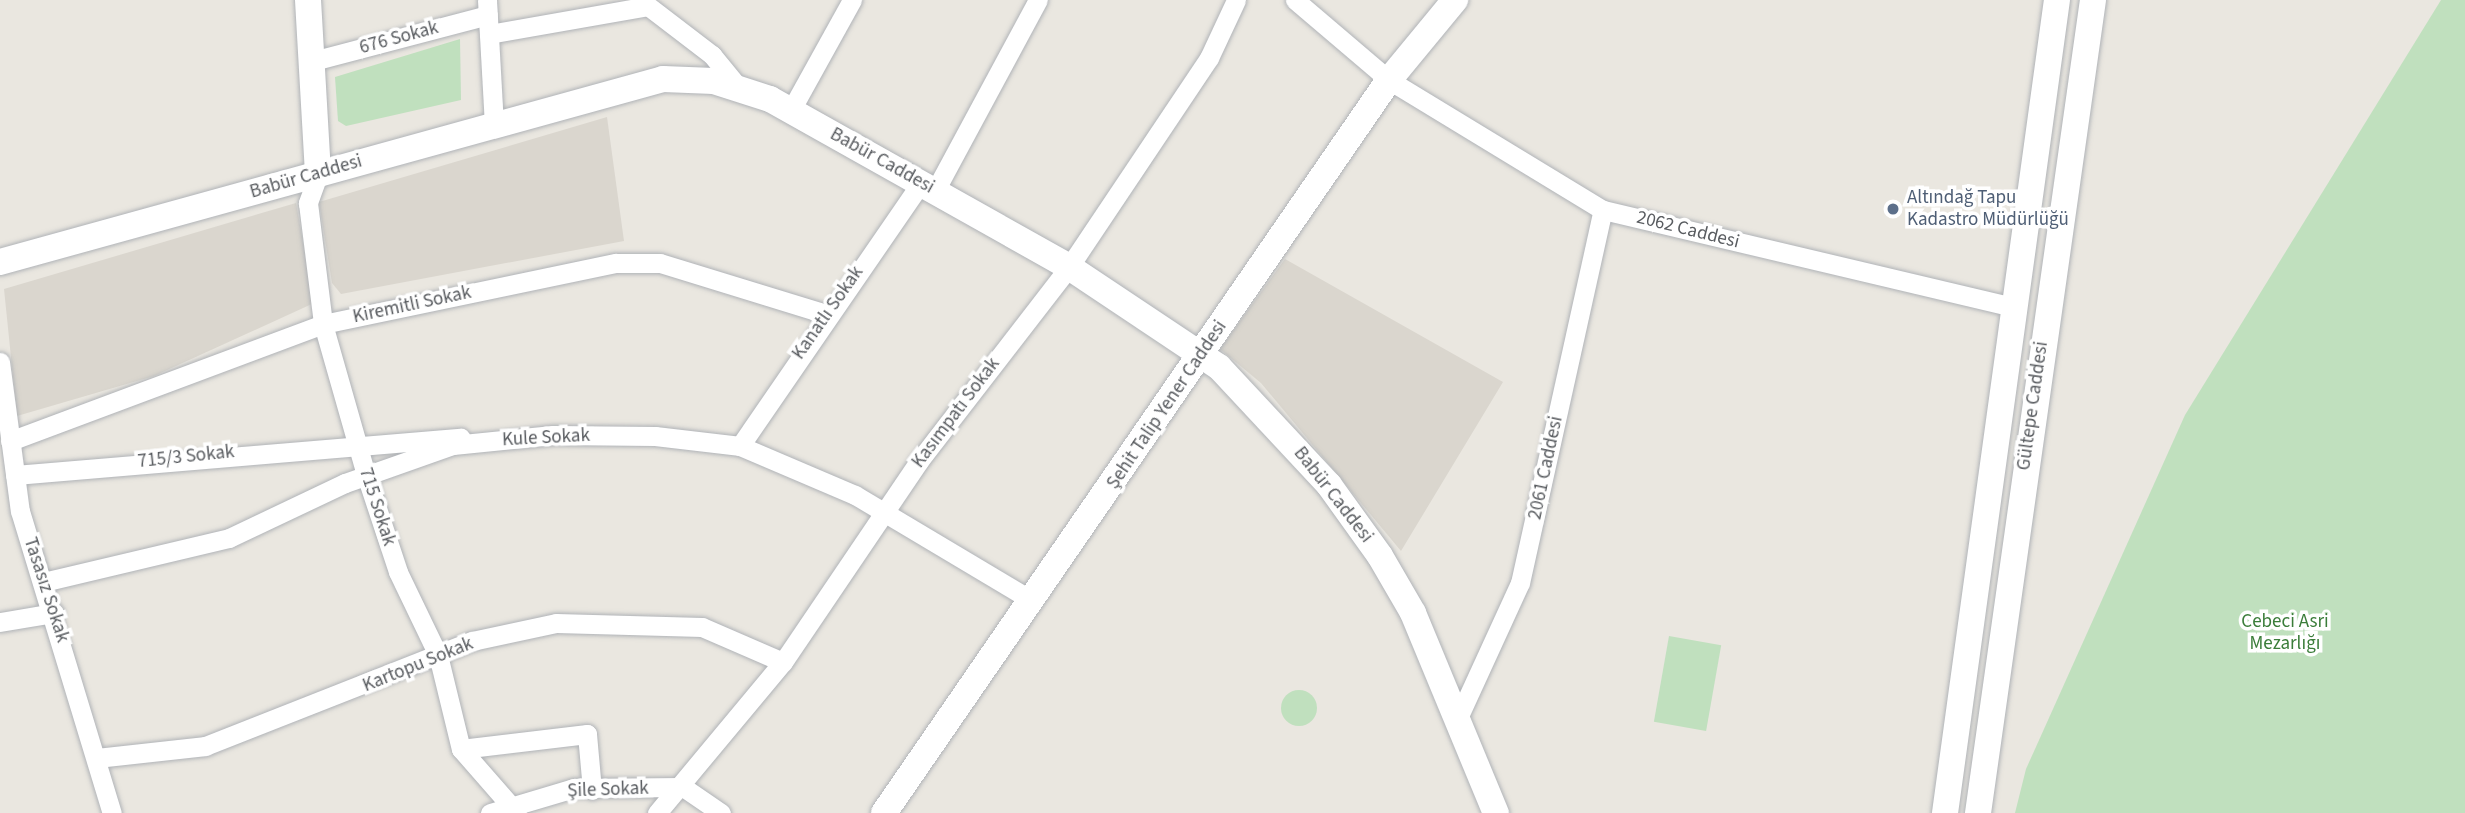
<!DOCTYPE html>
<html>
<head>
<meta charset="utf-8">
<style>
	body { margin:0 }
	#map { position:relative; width:2465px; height:813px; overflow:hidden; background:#eae7e0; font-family:"Source Sans 3",sans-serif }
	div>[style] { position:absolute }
	.education>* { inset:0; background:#dad6ce }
	.green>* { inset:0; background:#c0e0be; transform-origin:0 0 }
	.round { border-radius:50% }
	.roads { filter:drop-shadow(0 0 2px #b0b3b7) drop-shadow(0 0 2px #b0b3b7) }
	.street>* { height:19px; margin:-9.5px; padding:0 9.5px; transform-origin:9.5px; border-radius:9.5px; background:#fff }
	.secondary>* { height:26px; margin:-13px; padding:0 13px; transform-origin:13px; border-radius:13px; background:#fff }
	.dots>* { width:19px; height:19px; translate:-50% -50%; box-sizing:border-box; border:4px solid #fff; border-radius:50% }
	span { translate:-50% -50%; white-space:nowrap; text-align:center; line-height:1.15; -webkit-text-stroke:7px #fff; paint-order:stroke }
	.street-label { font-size:19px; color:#595c60 }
	.service-label { font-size:19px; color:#4e5e75 }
	.left { translate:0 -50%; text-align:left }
	.park-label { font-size:19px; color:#3b7d3a }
</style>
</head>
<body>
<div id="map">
	<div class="education">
		<i style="clip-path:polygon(607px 117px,624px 241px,341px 294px,332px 283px,319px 202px)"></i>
		<i style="clip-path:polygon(296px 203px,314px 303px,154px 376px,17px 416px,4px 289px)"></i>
		<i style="clip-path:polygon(1285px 259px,1503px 382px,1401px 551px,1261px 383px,1220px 349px)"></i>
	</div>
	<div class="green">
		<i style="clip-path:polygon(2441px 0,2465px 0,2465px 813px,2015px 813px,2026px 769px,2185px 415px)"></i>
		<i style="clip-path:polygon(460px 39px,461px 100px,346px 126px,338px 121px,335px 77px)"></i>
		<i style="left:1669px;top:636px;width:53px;height:87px;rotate:10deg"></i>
		<i class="round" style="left:1281px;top:690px;width:36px;height:36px"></i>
	</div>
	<div class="roads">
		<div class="street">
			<i style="left:487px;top:0;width:124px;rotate:86.8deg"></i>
			<i style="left:1295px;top:0;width:123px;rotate:40.4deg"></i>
			<i style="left:1389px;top:80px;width:250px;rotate:31.3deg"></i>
			<i style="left:1603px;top:210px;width:424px;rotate:13.3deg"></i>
			<i style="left:648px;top:6px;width:81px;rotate:37.4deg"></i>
			<i style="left:712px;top:55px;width:43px;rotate:50.7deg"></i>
			<i style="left:489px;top:34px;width:161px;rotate:-10deg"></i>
			<i style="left:309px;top:62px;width:185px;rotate:-14.7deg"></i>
			<i style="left:791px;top:110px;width:126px;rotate:-61deg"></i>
			<i style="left:318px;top:175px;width:30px;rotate:110deg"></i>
			<i style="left:308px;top:203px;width:122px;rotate:82.9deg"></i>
			<i style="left:323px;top:324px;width:157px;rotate:74.1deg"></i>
			<i style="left:366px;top:475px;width:102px;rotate:71.7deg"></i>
			<i style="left:398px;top:572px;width:92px;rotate:64.3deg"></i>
			<i style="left:438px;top:655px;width:97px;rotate:76.3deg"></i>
			<i style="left:461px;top:749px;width:85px;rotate:48.8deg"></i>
			<i style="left:935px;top:191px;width:217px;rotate:-61.7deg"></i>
			<i style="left:0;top:362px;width:150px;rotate:82.4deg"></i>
			<i style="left:20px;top:511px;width:316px;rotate:73.1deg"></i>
			<i style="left:10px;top:441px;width:334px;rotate:-20.5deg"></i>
			<i style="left:323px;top:324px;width:299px;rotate:-11.8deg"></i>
			<i style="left:616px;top:263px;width:44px"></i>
			<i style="left:660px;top:263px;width:174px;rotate:17.1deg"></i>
			<i style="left:740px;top:446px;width:319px;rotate:-55.5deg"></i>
			<i style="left:15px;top:475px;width:447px;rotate:-4.8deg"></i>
			<i style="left:43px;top:582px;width:191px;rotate:-13.3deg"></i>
			<i style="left:229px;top:538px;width:128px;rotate:-25.4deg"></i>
			<i style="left:345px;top:483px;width:114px;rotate:-19.4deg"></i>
			<i style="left:453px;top:445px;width:100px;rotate:-5.7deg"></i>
			<i style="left:553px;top:435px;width:102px;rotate:0.6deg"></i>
			<i style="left:655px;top:436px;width:86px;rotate:6.7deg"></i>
			<i style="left:740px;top:446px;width:125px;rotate:23.1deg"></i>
			<i style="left:855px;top:495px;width:207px;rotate:30.8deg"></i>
			<i style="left:0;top:622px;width:55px;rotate:-9.5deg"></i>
			<i style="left:1459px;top:716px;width:146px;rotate:-65.4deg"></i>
			<i style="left:1520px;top:583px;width:382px;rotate:-77.5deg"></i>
			<i style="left:461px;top:749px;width:127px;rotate:-6.8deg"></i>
			<i style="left:587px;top:734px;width:56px;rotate:84.9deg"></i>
			<i style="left:97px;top:758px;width:109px;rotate:-6.3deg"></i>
			<i style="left:205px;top:746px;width:287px;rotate:-21.5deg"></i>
			<i style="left:472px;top:641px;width:86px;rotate:-12.1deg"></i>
			<i style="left:556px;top:623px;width:146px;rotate:1.6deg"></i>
			<i style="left:702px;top:627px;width:88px;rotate:23.4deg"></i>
			<i style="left:490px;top:813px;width:88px;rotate:-16.6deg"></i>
			<i style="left:574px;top:788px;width:109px;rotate:-0.5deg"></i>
			<i style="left:683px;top:787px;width:46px;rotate:34.4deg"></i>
			<i style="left:657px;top:813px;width:197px;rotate:-50.2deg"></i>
			<i style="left:783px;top:662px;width:243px;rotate:-55.9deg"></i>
			<i style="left:919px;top:461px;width:245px;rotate:-52.3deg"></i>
			<i style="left:1069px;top:267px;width:252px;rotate:-56.2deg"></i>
			<i style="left:1209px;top:58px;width:64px;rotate:-65deg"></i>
		</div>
		<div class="secondary">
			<i style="left:308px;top:0;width:175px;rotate:86.7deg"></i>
			<i style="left:0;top:262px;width:688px;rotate:-15.43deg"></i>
			<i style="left:663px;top:79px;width:51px;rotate:2.2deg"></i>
			<i style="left:714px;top:81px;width:59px;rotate:17.8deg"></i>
			<i style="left:770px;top:99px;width:343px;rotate:29.3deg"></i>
			<i style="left:1069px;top:267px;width:180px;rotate:33.7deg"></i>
			<i style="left:1219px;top:367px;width:161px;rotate:47deg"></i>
			<i style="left:1329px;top:485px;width:87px;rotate:54.3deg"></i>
			<i style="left:1380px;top:556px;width:66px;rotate:59.9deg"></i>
			<i style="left:1413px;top:613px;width:217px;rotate:67.5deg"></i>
			<i style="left:884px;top:813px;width:890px;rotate:-55.44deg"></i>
			<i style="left:1389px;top:80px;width:104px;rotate:-50.5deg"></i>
			<i style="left:1945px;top:813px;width:821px;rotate:-82.16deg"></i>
			<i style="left:1978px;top:813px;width:821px;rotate:-81.95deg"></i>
		</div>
	</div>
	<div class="dots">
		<i style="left:1893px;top:209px;background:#5c6f8a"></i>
	</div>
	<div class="street-label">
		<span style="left:399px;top:38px;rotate:-15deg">676 Sokak</span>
		<span style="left:882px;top:161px;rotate:29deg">Babür Caddesi</span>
		<span style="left:306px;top:177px;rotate:-16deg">Babür Caddesi</span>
		<span style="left:1688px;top:230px;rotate:14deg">2062 Caddesi</span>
		<span style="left:412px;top:305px;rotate:-12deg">Kiremitli Sokak</span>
		<span style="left:828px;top:313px;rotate:-55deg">Kanatlı Sokak</span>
		<span style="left:1167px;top:405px;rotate:-56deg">Şehit Talip Yener Caddesi</span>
		<span style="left:2033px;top:406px;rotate:-82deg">Gültepe Caddesi</span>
		<span style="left:956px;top:413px;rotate:-53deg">Kasımpatı Sokak</span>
		<span style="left:546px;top:438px;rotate:-3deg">Kule Sokak</span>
		<span style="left:186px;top:457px;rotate:-6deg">715/3 Sokak</span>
		<span style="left:1546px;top:468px;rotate:-78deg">2061 Caddesi</span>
		<span style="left:1333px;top:495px;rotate:52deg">Babür Caddesi</span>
		<span style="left:377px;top:507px;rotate:72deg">715 Sokak</span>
		<span style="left:46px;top:590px;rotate:72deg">Tasasız Sokak</span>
		<span style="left:418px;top:665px;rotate:-22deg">Kartopu Sokak</span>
		<span style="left:608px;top:790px;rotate:-2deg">Şile Sokak</span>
	</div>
	<div class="service-label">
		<span class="left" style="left:1907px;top:209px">Altındağ Tapu<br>Kadastro Müdürlüğü</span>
	</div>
	<div class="park-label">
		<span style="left:2285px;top:633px">Cebeci Asri<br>Mezarlığı</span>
	</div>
</div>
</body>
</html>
